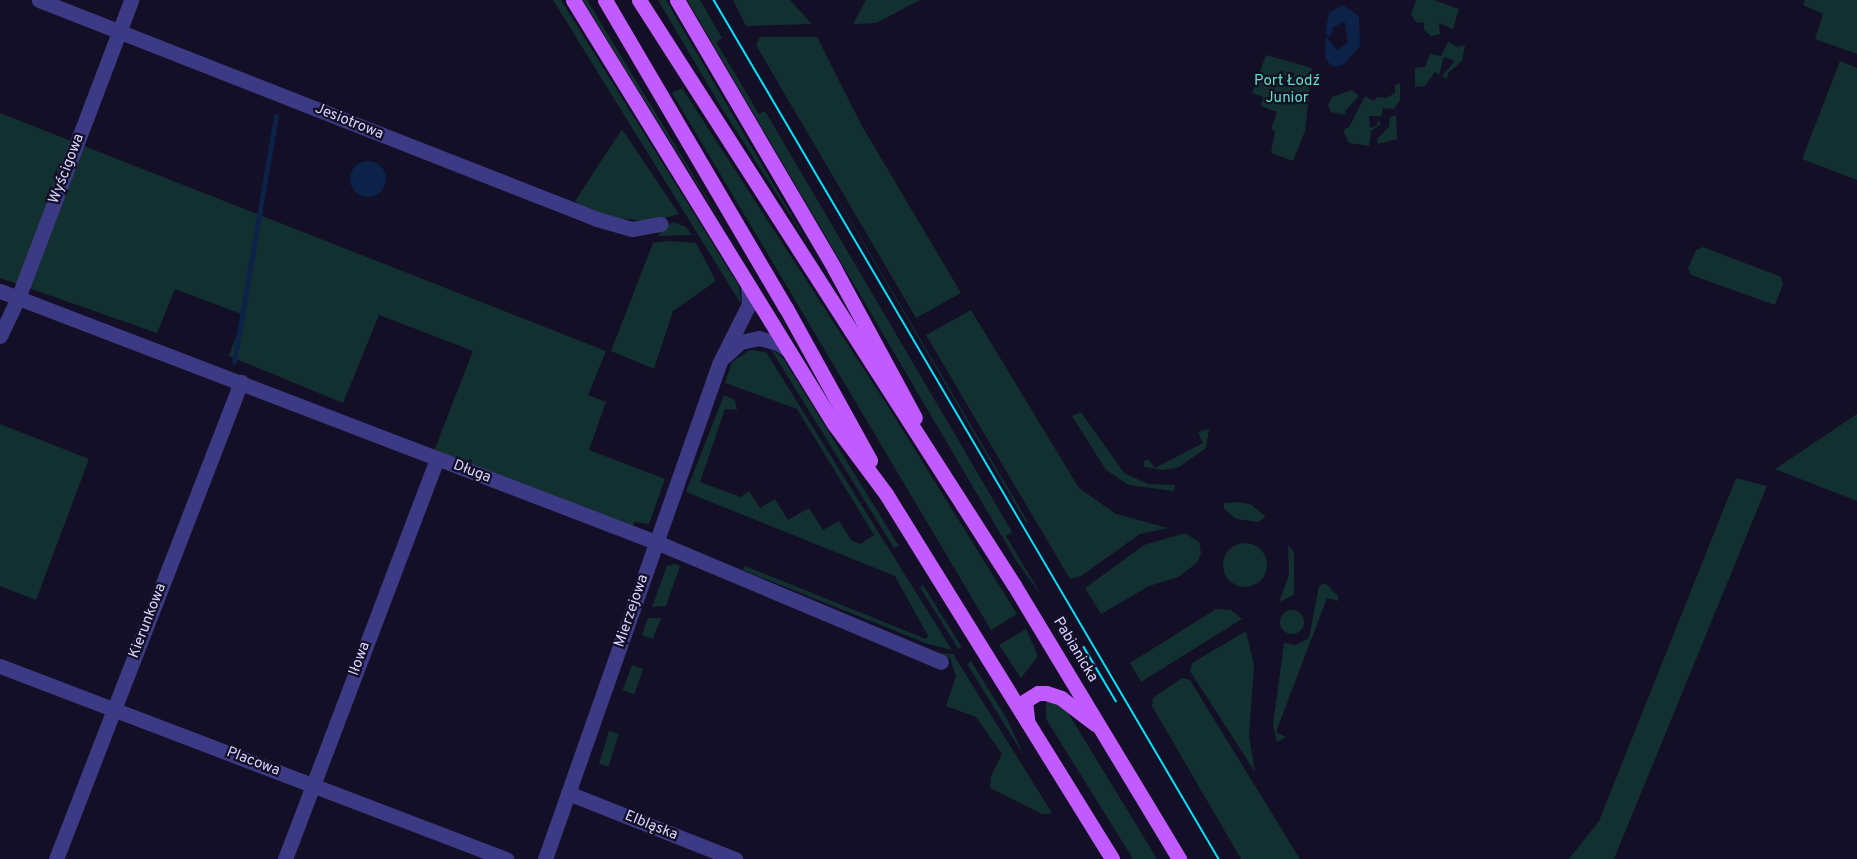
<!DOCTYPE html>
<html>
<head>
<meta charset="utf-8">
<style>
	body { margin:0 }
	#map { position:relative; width:1857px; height:859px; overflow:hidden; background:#130f26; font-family:Overpass,sans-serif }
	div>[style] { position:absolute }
	.green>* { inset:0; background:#12302f; transform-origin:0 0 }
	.round { border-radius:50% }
	.water>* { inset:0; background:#0c2248 }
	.pier>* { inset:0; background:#130f26 }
	.stream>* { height:4.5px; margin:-2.25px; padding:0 2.25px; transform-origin:2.25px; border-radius:2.25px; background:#0c2248 }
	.minor>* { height:15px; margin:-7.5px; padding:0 7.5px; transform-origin:7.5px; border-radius:7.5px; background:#3d3a85 }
	.major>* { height:15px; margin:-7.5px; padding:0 7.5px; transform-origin:7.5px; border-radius:7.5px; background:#c25bff }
	.tram>* { height:1.5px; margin:-0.75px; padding:0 0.75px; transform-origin:0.75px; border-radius:0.75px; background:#00e5ff }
	span { translate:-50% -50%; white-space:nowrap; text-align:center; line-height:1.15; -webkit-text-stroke:4.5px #130f26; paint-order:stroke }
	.park-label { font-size:15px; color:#5fe0c0 }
	.street-label { font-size:15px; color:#d9d4ff }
</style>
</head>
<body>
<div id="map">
	<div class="green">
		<i style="clip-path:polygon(553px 0,561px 0,739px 286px,741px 304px)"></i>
		<i style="clip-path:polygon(583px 0,587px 0,735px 244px,633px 82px)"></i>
		<i style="clip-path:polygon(658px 0,666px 0,807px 242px,721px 107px)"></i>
		<i style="clip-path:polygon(687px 0,700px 0,722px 38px,716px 42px,759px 114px,765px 111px,943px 414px,1012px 532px,1006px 536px,1043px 598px,1017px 562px)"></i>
		<i style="clip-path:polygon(733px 0,790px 0,812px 24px,746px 26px)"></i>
		<i style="clip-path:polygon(866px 0,920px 0,876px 23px,853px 24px)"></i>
		<i style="clip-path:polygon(1416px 0,1434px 0,1459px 9px,1453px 29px,1439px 23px,1440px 34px,1431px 36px,1424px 30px,1424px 22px,1417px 23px,1411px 15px)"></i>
		<i style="clip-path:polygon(1805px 0,1857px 0,1857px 54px,1815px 39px,1823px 14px,1803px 5px)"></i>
		<i style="clip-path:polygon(760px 37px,817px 37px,862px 126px,961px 293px,916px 318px,756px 45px)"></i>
		<i style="clip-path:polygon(1448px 42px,1457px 47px,1465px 45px,1462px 61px,1448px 73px,1447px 79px,1442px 76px,1455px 61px,1444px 57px,1439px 75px,1435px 72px,1425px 86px,1415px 87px,1415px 68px,1425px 67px,1430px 54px,1441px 56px)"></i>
		<i style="clip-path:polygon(1266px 55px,1312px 68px,1305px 131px,1293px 161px,1271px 153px,1275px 131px,1271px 129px,1277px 112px,1261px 106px,1263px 97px,1252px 93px)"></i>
		<i style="clip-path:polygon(1840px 61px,1857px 68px,1857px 180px,1802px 159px)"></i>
		<i style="clip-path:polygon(1400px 83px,1400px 100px,1394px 109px,1383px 108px,1381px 116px,1369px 116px,1370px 128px,1377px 125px,1378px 120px,1381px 124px,1371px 131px,1369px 146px,1349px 143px,1343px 130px,1349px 127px,1365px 96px,1374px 101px,1377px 97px,1386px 98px,1395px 93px,1395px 85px)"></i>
		<i style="clip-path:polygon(682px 88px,891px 411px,1017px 614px,991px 630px,672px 93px)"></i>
		<i style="clip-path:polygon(1352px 90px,1359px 96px,1345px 111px,1346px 115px,1331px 112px,1328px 105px,1332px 97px)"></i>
		<i style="clip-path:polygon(781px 102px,931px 357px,1028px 522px,1026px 523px)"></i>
		<i style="clip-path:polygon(0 113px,606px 351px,588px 395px,606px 402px,589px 450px,665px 479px,649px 524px,635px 522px,633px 526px,434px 451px,473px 351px,379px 315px,343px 403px,229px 356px,244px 315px,175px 289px,157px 333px,0 278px)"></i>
		<i style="clip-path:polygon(1396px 115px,1397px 139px,1378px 144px,1377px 139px,1389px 127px,1390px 117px)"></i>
		<i style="clip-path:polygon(622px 129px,679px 214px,651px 222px,617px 218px,587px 210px,575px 201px)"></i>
		<i style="clip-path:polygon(674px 222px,686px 227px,692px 235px,658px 236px,664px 226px)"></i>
		<i style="clip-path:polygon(669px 241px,696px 243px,716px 281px,673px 311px,654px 369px,611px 351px,653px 243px)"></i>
		<i style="clip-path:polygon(1703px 247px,1781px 277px,1783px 284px,1775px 305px,1691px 275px,1688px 268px,1696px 250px)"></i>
		<i style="clip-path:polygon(971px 310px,1079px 488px,1116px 514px,1168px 528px,1140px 534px,1081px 576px,1070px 579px,926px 335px)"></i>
		<i style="clip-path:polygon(770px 348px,783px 358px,899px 546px,894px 548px)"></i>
		<i style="clip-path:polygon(750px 350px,766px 352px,952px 650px,928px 644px,743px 570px,745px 566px,926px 639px,928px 636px,895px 576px,686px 492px,724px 395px,735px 400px,737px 410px,725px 409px,700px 482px,741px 497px,749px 491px,760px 508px,775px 499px,788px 520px,809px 508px,823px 530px,839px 521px,851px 540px,860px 544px,874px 535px,797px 409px,725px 383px,732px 362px)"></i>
		<i style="clip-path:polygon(1081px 412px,1124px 473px,1148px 484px,1175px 485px,1174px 491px,1129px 485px,1106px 470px,1072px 416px)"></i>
		<i style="clip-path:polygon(1857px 414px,1857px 501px,1775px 469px)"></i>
		<i style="clip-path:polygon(0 424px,89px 459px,36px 600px,0 586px)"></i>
		<i style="clip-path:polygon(1209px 429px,1206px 448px,1179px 467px,1163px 470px,1144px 467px,1144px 461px,1148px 459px,1155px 468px,1203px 443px,1198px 432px)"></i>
		<i style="clip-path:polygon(1736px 478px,1767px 486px,1614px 859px,1569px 859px,1599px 821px)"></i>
		<i style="clip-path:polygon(1240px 502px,1252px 505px,1266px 517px,1258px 522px,1236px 519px,1224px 509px,1224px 503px)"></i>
		<i style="clip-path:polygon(1185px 533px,1199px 542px,1201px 553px,1197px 563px,1178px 577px,1149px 586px,1101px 614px,1085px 588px,1144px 545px)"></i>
		<i class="round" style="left:1223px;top:543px;width:44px;height:44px"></i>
		<i style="clip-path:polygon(1288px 545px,1294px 552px,1294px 595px,1279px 602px,1289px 575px)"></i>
		<i style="clip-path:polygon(675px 564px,680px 566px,666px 606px,652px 607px,667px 566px)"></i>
		<i style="clip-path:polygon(1325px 583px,1338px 596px,1338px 601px,1327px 598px,1276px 732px,1286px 737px,1277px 742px,1273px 725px,1284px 643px,1296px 645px,1309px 638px,1319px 586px)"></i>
		<i style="left:923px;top:585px;width:73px;height:4px;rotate:58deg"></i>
		<i style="clip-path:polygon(1216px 609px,1231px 610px,1242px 619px,1141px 682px,1130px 663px)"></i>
		<i class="round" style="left:1280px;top:610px;width:24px;height:24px"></i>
		<i style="clip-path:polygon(648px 618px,661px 618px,653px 639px,642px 635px)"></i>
		<i style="clip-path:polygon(1026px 629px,1038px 656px,1021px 678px,999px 645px)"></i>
		<i style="clip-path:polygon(1246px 631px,1254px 665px,1249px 736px,1255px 772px,1190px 671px,1192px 663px)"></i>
		<i style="clip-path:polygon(934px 653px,953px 654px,1052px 813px,1042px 814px,990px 788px,991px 776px,1002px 754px,976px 717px,946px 706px,956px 676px,950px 658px)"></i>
		<i style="clip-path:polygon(971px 661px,1007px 719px,1024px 756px,967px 664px)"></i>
		<i style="left:632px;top:665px;width:12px;height:27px;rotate:20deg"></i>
		<i style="clip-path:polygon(1182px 678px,1190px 680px,1300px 859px,1241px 859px,1152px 706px,1153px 698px)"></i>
		<i style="clip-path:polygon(1046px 698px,1067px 711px,1157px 859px,1133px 859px,1046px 719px)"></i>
		<i style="left:609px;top:731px;width:10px;height:34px;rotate:17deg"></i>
	</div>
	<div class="water">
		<i style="clip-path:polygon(1343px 5px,1359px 16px,1360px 46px,1343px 65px,1333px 67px,1325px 59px,1326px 28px,1329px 13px)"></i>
		<i class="round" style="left:350px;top:161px;width:36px;height:36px"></i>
	</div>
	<div class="pier">
		<i style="clip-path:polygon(1345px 22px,1348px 43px,1337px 50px,1325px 35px,1331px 36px,1333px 27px)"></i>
	</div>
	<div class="stream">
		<i style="left:234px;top:362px;width:249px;rotate:-80.3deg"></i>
	</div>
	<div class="minor">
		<i style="left:39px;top:0;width:599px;rotate:21.43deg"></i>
		<i style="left:597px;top:219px;width:36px;rotate:16deg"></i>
		<i style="left:632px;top:229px;width:29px;rotate:-10deg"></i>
		<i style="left:0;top:291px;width:702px;rotate:20.94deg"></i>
		<i style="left:656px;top:542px;width:309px;rotate:22.8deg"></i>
		<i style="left:0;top:336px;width:42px;rotate:-64.7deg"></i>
		<i style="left:18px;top:298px;width:319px;rotate:-69.2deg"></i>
		<i style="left:725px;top:356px;width:21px;rotate:-43deg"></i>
		<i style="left:740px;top:342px;width:19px;rotate:-12deg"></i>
		<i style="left:759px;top:338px;width:20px;rotate:15deg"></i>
		<i style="left:778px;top:343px;width:12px;rotate:35deg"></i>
		<i style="left:0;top:666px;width:542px;rotate:20.88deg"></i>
		<i style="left:568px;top:793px;width:180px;rotate:21.6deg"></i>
		<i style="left:56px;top:859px;width:512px;rotate:-68.8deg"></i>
		<i style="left:285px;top:859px;width:428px;rotate:-69.2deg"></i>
		<i style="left:545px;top:859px;width:525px;rotate:-70.63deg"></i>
		<i style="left:719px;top:364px;width:67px;rotate:-63.4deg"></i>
		<i style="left:749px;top:304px;width:18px;rotate:-93deg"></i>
	</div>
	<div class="major">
		<i style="left:573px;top:0;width:498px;rotate:58.4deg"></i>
		<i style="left:834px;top:424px;width:87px;rotate:53.4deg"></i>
		<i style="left:886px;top:494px;width:429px;rotate:58.2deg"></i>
		<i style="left:605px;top:0;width:357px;rotate:59.6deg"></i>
		<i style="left:786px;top:308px;width:174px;rotate:61.1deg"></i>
		<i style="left:639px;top:0;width:695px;rotate:57.34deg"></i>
		<i style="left:1014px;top:585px;width:320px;rotate:58.9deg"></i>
		<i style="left:677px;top:0;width:311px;rotate:59.6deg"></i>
		<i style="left:834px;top:268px;width:170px;rotate:61.6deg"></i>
		<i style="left:1027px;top:718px;width:17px;rotate:-97deg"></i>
		<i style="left:1025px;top:701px;width:15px;rotate:-32deg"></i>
		<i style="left:1038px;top:693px;width:8px"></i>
		<i style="left:1046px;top:693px;width:16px;rotate:18deg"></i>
		<i style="left:1061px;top:698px;width:43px;rotate:37.4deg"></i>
	</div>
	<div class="tram">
		<i style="left:714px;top:0;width:996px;rotate:59.55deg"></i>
		<i style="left:1084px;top:647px;width:63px;rotate:59.3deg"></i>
	</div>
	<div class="park-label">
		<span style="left:1287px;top:90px">Port Łodź<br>Junior</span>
	</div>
	<div class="street-label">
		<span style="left:349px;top:122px;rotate:22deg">Jesiotrowa</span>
		<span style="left:67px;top:169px;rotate:-69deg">Wyścigowa</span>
		<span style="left:472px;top:472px;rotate:21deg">Długa</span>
		<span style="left:632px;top:611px;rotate:-71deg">Mierzejowa</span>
		<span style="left:148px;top:621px;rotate:-69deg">Kierunkowa</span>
		<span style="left:1075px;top:650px;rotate:59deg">Pabianicka</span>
		<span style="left:360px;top:659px;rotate:-70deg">Iłowa</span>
		<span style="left:253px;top:762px;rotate:21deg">Placowa</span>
		<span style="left:651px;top:826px;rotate:22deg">Elbląska</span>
	</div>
</div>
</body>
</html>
